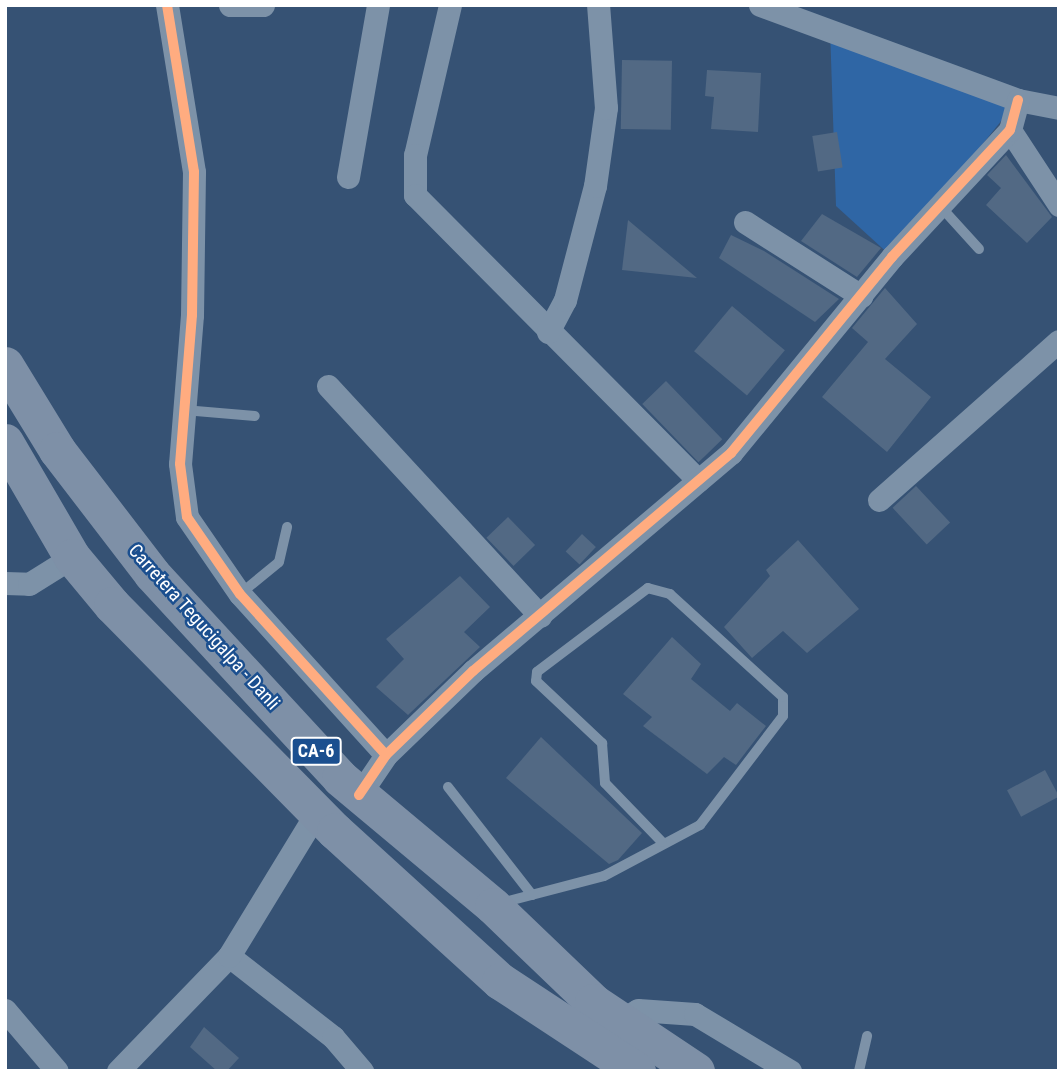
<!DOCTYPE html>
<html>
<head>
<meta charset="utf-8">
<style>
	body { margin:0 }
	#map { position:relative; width:1064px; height:1076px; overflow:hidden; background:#365274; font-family:"Roboto Condensed",sans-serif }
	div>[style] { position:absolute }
	.green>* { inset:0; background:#2f66a5 }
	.building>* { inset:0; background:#526984; transform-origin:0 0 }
	.service>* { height:10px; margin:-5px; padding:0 5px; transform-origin:5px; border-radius:5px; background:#7d92a8 }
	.minor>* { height:23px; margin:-11.5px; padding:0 11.5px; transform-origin:11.5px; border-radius:11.5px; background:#7d92a8 }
	.trunk>* { height:37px; margin:-18.5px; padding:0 18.5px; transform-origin:18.5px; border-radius:18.5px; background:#7e90a7 }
	.cycleway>* { height:10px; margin:-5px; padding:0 5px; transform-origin:5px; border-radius:5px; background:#ffac80 }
	span { translate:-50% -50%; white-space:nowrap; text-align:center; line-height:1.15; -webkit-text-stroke:5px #1b4f8f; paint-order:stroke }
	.shield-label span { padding:2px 5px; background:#1b4f8f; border:2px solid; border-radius:5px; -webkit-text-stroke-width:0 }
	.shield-label { font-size:18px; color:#fff; font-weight:700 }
	.street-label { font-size:19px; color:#fff }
	.frame { position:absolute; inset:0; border:7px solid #fff; pointer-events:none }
</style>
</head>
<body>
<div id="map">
	<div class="green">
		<i style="clip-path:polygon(830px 29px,1018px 100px,892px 257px,836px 206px)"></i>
	</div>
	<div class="building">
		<i style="left:622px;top:60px;width:50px;height:69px;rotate:1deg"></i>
		<i style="clip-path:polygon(707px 70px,761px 73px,758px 132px,711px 129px,714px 97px,705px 96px)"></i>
		<i style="left:837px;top:132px;width:36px;height:25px;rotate:81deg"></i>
		<i style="clip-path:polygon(1006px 155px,1052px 217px,1027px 243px,986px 205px,1001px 188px,987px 175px)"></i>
		<i style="clip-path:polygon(822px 214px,881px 248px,857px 277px,801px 241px)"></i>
		<i style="clip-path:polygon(628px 220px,697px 278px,622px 270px)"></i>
		<i style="clip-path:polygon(731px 235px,764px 251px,839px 299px,815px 322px,719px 258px)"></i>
		<i style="clip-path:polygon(885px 288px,917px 324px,885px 359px,931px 397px,887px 452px,822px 397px,868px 342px,852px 328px)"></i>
		<i style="left:732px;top:306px;width:69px;height:59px;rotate:40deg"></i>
		<i style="left:666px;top:381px;width:81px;height:33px;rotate:46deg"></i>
		<i style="left:916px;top:486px;width:50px;height:32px;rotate:47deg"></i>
		<i style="left:508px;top:517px;width:39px;height:30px;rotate:46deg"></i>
		<i style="left:582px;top:534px;width:19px;height:24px;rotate:43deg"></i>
		<i style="clip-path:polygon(798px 540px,859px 609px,807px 653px,783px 631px,752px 658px,724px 627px,770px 576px,766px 570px)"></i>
		<i style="clip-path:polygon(460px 576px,490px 607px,464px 632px,480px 647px,408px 715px,376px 687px,404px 659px,386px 639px)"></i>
		<i style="clip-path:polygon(672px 637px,701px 664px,691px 679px,730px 711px,737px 703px,766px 726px,736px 765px,724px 757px,707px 774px,643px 726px,652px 717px,623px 694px)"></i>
		<i style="clip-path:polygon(541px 737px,642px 833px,618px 860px,609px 864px,506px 778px)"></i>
		<i style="left:1045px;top:770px;width:30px;height:43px;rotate:62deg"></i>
		<i style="clip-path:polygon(204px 1027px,239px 1058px,227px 1071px,217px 1071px,190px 1047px)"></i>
	</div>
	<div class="service">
		<i style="left:940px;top:206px;width:58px;rotate:47.8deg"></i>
		<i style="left:184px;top:410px;width:71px;rotate:4.8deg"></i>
		<i style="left:240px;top:594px;width:50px;rotate:-39.4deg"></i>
		<i style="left:279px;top:562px;width:36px;rotate:-77deg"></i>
		<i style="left:448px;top:787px;width:137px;rotate:52.1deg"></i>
		<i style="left:501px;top:903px;width:106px;rotate:-14.7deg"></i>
		<i style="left:604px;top:876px;width:109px;rotate:-28deg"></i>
		<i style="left:700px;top:825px;width:137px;rotate:-52.7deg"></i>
		<i style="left:783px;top:716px;width:19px;rotate:-90deg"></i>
		<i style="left:783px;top:697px;width:153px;rotate:-137.7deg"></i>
		<i style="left:670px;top:594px;width:23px;rotate:-165deg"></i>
		<i style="left:648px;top:588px;width:139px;rotate:142.9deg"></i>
		<i style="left:537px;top:672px;width:9px;rotate:96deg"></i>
		<i style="left:536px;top:681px;width:91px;rotate:43.2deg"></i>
		<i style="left:602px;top:743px;width:40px;rotate:85.7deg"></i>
		<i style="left:605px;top:783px;width:82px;rotate:46deg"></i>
		<i style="left:859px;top:1071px;width:36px;rotate:-77deg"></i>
	</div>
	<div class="minor">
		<i style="left:167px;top:5px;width:169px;rotate:80.8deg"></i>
		<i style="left:194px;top:172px;width:143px;rotate:90.8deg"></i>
		<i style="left:192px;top:315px;width:149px;rotate:94.6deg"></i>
		<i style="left:180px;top:464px;width:53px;rotate:82.5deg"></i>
		<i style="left:187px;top:517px;width:93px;rotate:55.5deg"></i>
		<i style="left:240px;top:594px;width:217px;rotate:47.8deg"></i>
		<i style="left:230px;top:5px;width:33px"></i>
		<i style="left:450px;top:5px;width:154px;rotate:103.1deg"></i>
		<i style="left:415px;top:155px;width:40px;rotate:90deg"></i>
		<i style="left:415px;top:195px;width:402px;rotate:45.2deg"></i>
		<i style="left:760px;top:5px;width:275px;rotate:20.2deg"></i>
		<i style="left:1018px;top:100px;width:42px;rotate:11deg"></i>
		<i style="left:1010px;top:130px;width:90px;rotate:56.8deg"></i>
		<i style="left:348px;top:177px;width:175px;rotate:-80.1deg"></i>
		<i style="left:745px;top:222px;width:138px;rotate:32.5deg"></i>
		<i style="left:548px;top:332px;width:36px;rotate:-62deg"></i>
		<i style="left:565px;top:300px;width:118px;rotate:-75.3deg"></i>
		<i style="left:595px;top:186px;width:79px;rotate:-82deg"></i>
		<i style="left:606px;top:108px;width:103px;rotate:-94.4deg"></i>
		<i style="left:328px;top:386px;width:313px;rotate:47.3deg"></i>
		<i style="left:879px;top:500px;width:240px;rotate:-41.5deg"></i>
		<i style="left:5px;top:583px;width:24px;rotate:2deg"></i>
		<i style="left:29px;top:584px;width:51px;rotate:-32.1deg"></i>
		<i style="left:359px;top:795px;width:48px;rotate:-56deg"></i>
		<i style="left:386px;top:755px;width:121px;rotate:-44deg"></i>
		<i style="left:473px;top:671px;width:338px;rotate:-40.2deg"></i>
		<i style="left:731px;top:453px;width:254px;rotate:-50.6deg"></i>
		<i style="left:892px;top:257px;width:173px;rotate:-47.1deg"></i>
		<i style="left:1010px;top:130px;width:31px;rotate:-75deg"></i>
		<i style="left:229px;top:956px;width:132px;rotate:37.9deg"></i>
		<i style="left:333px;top:1037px;width:45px;rotate:49.5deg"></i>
		<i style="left:5px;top:1010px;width:80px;rotate:49.6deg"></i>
		<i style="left:618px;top:1022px;width:23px;rotate:-31deg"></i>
		<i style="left:638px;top:1010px;width:57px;rotate:4deg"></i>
		<i style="left:695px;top:1014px;width:111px;rotate:31deg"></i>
		<i style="left:118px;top:1071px;width:160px;rotate:-46deg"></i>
		<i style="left:229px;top:956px;width:169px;rotate:-58.6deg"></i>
	</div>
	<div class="trunk">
		<i style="left:5px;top:365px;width:100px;rotate:58.5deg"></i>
		<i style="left:57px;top:450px;width:156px;rotate:52.5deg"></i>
		<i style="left:152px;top:574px;width:277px;rotate:47.3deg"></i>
		<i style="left:340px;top:778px;width:199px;rotate:39.9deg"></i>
		<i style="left:493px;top:906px;width:139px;rotate:43.8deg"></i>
		<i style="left:593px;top:1002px;width:124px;rotate:33.8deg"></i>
		<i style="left:5px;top:442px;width:133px;rotate:59.8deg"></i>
		<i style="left:72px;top:557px;width:62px;rotate:50.2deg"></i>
		<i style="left:112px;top:605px;width:317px;rotate:45.4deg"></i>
		<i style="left:335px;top:831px;width:223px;rotate:42.3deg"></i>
		<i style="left:500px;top:981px;width:164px;rotate:33.3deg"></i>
	</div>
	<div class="cycleway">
		<i style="left:167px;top:5px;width:169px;rotate:80.8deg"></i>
		<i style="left:194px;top:172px;width:143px;rotate:90.8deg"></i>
		<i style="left:192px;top:315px;width:149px;rotate:94.6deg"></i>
		<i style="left:180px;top:464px;width:53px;rotate:82.5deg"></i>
		<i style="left:187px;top:517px;width:93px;rotate:55.5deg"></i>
		<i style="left:240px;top:594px;width:217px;rotate:47.8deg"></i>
		<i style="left:359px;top:795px;width:48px;rotate:-56deg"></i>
		<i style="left:386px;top:755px;width:121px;rotate:-44deg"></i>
		<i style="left:473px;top:671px;width:338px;rotate:-40.2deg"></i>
		<i style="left:731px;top:453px;width:254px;rotate:-50.6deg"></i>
		<i style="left:892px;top:257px;width:173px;rotate:-47.1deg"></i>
		<i style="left:1010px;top:130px;width:31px;rotate:-75deg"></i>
	</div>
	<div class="shield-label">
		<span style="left:316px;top:751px">CA-6</span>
	</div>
	<div class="street-label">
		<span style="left:204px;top:627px;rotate:48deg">Carretera Tegucigalpa - Danli</span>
	</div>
	<div class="frame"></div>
</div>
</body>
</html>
